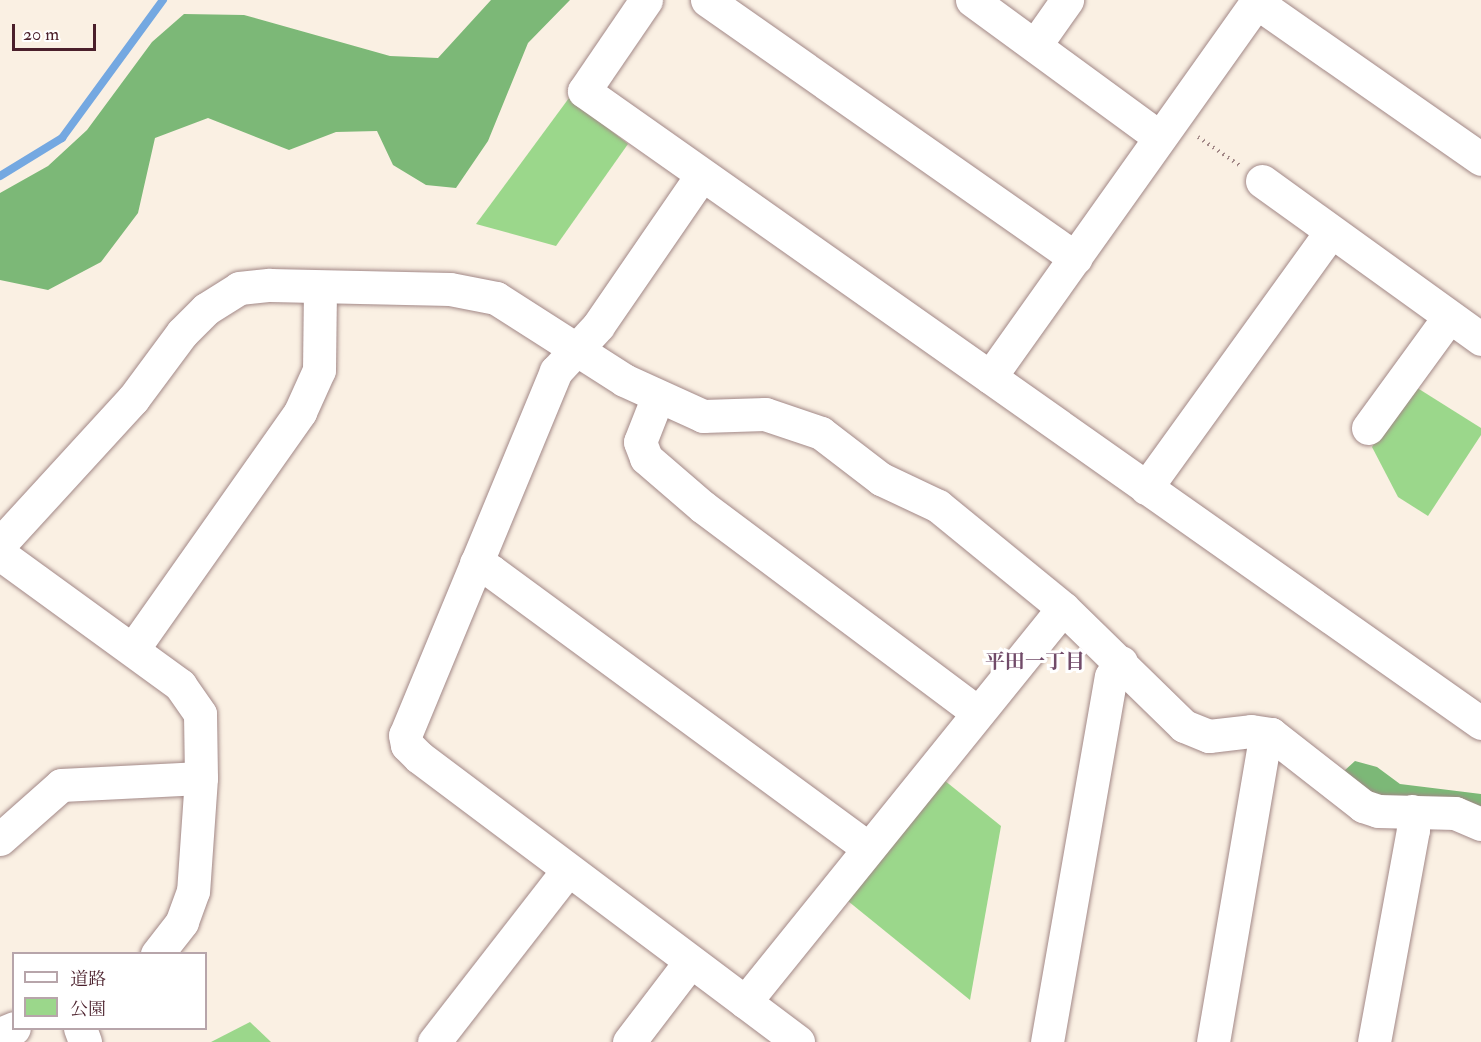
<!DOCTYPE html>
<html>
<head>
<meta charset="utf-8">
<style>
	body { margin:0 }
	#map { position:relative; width:1481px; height:1042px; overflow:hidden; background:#faf0e3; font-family:"IM FELL Double Pica","Noto Serif JP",serif }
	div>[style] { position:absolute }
	.green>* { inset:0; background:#9bd78b }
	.forest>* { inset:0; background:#7cb877 }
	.stream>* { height:8px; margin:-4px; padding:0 4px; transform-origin:4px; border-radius:4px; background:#74a8e1 }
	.path>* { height:4px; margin-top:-2px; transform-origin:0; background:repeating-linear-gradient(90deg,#a28887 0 1.5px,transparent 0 6px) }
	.roads { filter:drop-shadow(0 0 2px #a28887) drop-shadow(0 0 2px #a28887) }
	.minor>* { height:33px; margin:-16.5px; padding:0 16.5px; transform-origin:16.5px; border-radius:16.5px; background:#fff }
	span { translate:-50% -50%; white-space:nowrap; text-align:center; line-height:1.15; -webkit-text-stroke:6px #fff; paint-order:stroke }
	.neighbourhood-label { font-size:20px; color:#714b69; font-weight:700 }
	.legend { position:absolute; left:12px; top:952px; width:195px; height:78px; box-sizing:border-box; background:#fff; border:2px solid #b7a5aa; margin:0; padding:8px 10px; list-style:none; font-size:18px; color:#4a1f2b }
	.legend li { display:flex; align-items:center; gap:12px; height:30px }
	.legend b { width:30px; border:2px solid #b7a5aa }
	.scale { position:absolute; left:12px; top:24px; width:84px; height:27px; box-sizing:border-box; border:3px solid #4a1f2b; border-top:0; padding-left:8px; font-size:18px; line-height:21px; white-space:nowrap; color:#4a1f2b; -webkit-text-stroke:4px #fff; paint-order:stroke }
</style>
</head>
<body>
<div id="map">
	<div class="green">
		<i style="clip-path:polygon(569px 98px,628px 144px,556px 246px,476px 224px)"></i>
		<i style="clip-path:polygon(1411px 384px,1481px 428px,1481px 435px,1428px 516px,1398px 497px,1372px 447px)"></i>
		<i style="clip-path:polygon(939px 776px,1001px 826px,970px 1000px,843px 897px)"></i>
		<i style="clip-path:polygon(250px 1022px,271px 1042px,211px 1042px)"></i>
	</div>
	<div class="forest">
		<i style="clip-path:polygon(491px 0,570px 0,528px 43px,488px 141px,456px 188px,426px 185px,393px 165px,377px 131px,336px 132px,289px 150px,208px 118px,155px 138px,138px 213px,101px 262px,48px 290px,0 280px,0 193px,48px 166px,87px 130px,152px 42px,184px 14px,244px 15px,390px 56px,438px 58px)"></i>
		<i style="clip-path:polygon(1355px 761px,1377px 767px,1400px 784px,1481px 794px,1481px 809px,1382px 797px,1366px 792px,1344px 771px)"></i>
	</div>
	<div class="stream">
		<i style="left:0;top:176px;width:73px;rotate:-31.5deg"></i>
		<i style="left:62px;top:138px;width:171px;rotate:-53.8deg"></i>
	</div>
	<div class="path">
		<i style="left:1198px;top:137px;width:50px;rotate:34.3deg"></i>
	</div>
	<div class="roads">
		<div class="minor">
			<i style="left:646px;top:0;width:110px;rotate:124.3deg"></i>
			<i style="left:584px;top:91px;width:1097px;rotate:35.17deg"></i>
			<i style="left:707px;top:0;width:450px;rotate:35deg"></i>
			<i style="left:972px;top:0;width:232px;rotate:36.2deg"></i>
			<i style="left:1256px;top:2px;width:274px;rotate:34.9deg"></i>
			<i style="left:1036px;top:44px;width:54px;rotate:-54.8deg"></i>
			<i style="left:701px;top:176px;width:182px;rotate:124.5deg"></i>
			<i style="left:598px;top:326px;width:62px;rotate:133deg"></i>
			<i style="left:556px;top:371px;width:394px;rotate:112.5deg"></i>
			<i style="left:405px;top:735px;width:10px;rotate:79deg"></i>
			<i style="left:407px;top:745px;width:17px;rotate:45deg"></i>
			<i style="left:419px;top:757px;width:474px;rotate:36.9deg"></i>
			<i style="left:1262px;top:181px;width:270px;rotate:35.8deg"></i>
			<i style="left:990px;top:377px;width:463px;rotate:-54.6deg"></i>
			<i style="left:658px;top:396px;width:49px;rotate:111.4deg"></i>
			<i style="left:640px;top:442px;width:17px;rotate:69deg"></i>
			<i style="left:646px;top:458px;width:75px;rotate:40.7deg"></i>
			<i style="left:703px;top:507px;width:341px;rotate:36.8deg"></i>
			<i style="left:1368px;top:428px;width:137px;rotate:-53.9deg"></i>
			<i style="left:1146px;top:488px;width:314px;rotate:-54.2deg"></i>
			<i style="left:0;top:544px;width:197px;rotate:-47.5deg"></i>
			<i style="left:133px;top:399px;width:82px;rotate:-53.4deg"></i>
			<i style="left:182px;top:333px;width:34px;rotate:-45deg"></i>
			<i style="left:206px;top:309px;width:39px;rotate:-32deg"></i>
			<i style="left:239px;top:288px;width:31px;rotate:-6deg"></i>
			<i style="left:270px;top:285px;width:180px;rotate:1.3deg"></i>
			<i style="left:450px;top:289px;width:47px;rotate:11.1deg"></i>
			<i style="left:496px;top:298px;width:152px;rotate:32.6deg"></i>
			<i style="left:624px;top:380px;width:87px;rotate:24.5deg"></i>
			<i style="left:703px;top:416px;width:62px;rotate:-1.8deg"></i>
			<i style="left:765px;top:414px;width:59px;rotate:18.7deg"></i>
			<i style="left:821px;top:433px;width:76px;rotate:37.5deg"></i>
			<i style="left:881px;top:479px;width:63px;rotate:25.3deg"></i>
			<i style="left:938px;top:506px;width:161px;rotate:39.2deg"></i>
			<i style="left:1063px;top:608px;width:169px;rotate:44.3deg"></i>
			<i style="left:1184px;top:726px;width:27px;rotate:22deg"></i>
			<i style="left:1209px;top:736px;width:42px;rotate:-6.8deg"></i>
			<i style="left:1251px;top:731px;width:20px;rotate:9deg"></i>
			<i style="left:1271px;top:734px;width:117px;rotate:38deg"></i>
			<i style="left:1363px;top:806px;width:16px;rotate:18deg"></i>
			<i style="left:1378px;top:811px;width:77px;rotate:1.5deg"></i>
			<i style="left:1455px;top:813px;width:28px;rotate:23deg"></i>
			<i style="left:0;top:554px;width:223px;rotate:36deg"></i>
			<i style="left:180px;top:685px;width:35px;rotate:55deg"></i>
			<i style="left:200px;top:714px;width:64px;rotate:89.1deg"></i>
			<i style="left:201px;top:778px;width:113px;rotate:94deg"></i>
			<i style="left:193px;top:891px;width:33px;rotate:110deg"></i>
			<i style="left:182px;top:922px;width:41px;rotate:128deg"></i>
			<i style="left:476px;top:563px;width:17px;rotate:28deg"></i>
			<i style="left:491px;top:571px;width:468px;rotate:36.3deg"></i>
			<i style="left:133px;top:649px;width:290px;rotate:-54.8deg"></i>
			<i style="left:300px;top:412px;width:46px;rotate:-65.7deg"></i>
			<i style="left:319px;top:370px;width:83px;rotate:-89.3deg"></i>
			<i style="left:0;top:839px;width:81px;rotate:-41.5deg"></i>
			<i style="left:61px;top:785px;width:140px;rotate:-2.9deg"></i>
			<i style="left:745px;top:1002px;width:506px;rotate:-51.09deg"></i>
			<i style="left:80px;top:1028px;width:15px;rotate:70deg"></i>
			<i style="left:0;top:1034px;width:15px;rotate:-23deg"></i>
			<i style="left:434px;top:1042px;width:218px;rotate:-52.1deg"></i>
			<i style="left:629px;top:1042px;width:101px;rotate:-52.7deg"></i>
			<i style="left:1047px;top:1042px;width:371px;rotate:-80.1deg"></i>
			<i style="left:1111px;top:677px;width:18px;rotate:-56deg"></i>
			<i style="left:1213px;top:1042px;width:296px;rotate:-80.3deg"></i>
			<i style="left:1263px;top:750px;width:18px;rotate:-63deg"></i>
			<i style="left:1374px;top:1042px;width:216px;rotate:-79.6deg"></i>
			<i style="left:1413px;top:830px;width:19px;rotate:-93deg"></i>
		</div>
	</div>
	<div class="neighbourhood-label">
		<span style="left:1035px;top:661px">平田一丁目</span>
	</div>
	<ul class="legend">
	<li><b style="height:8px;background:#fff"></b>道路</li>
	<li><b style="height:16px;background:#9bd78b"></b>公園</li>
	</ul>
	<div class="scale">20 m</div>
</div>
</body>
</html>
